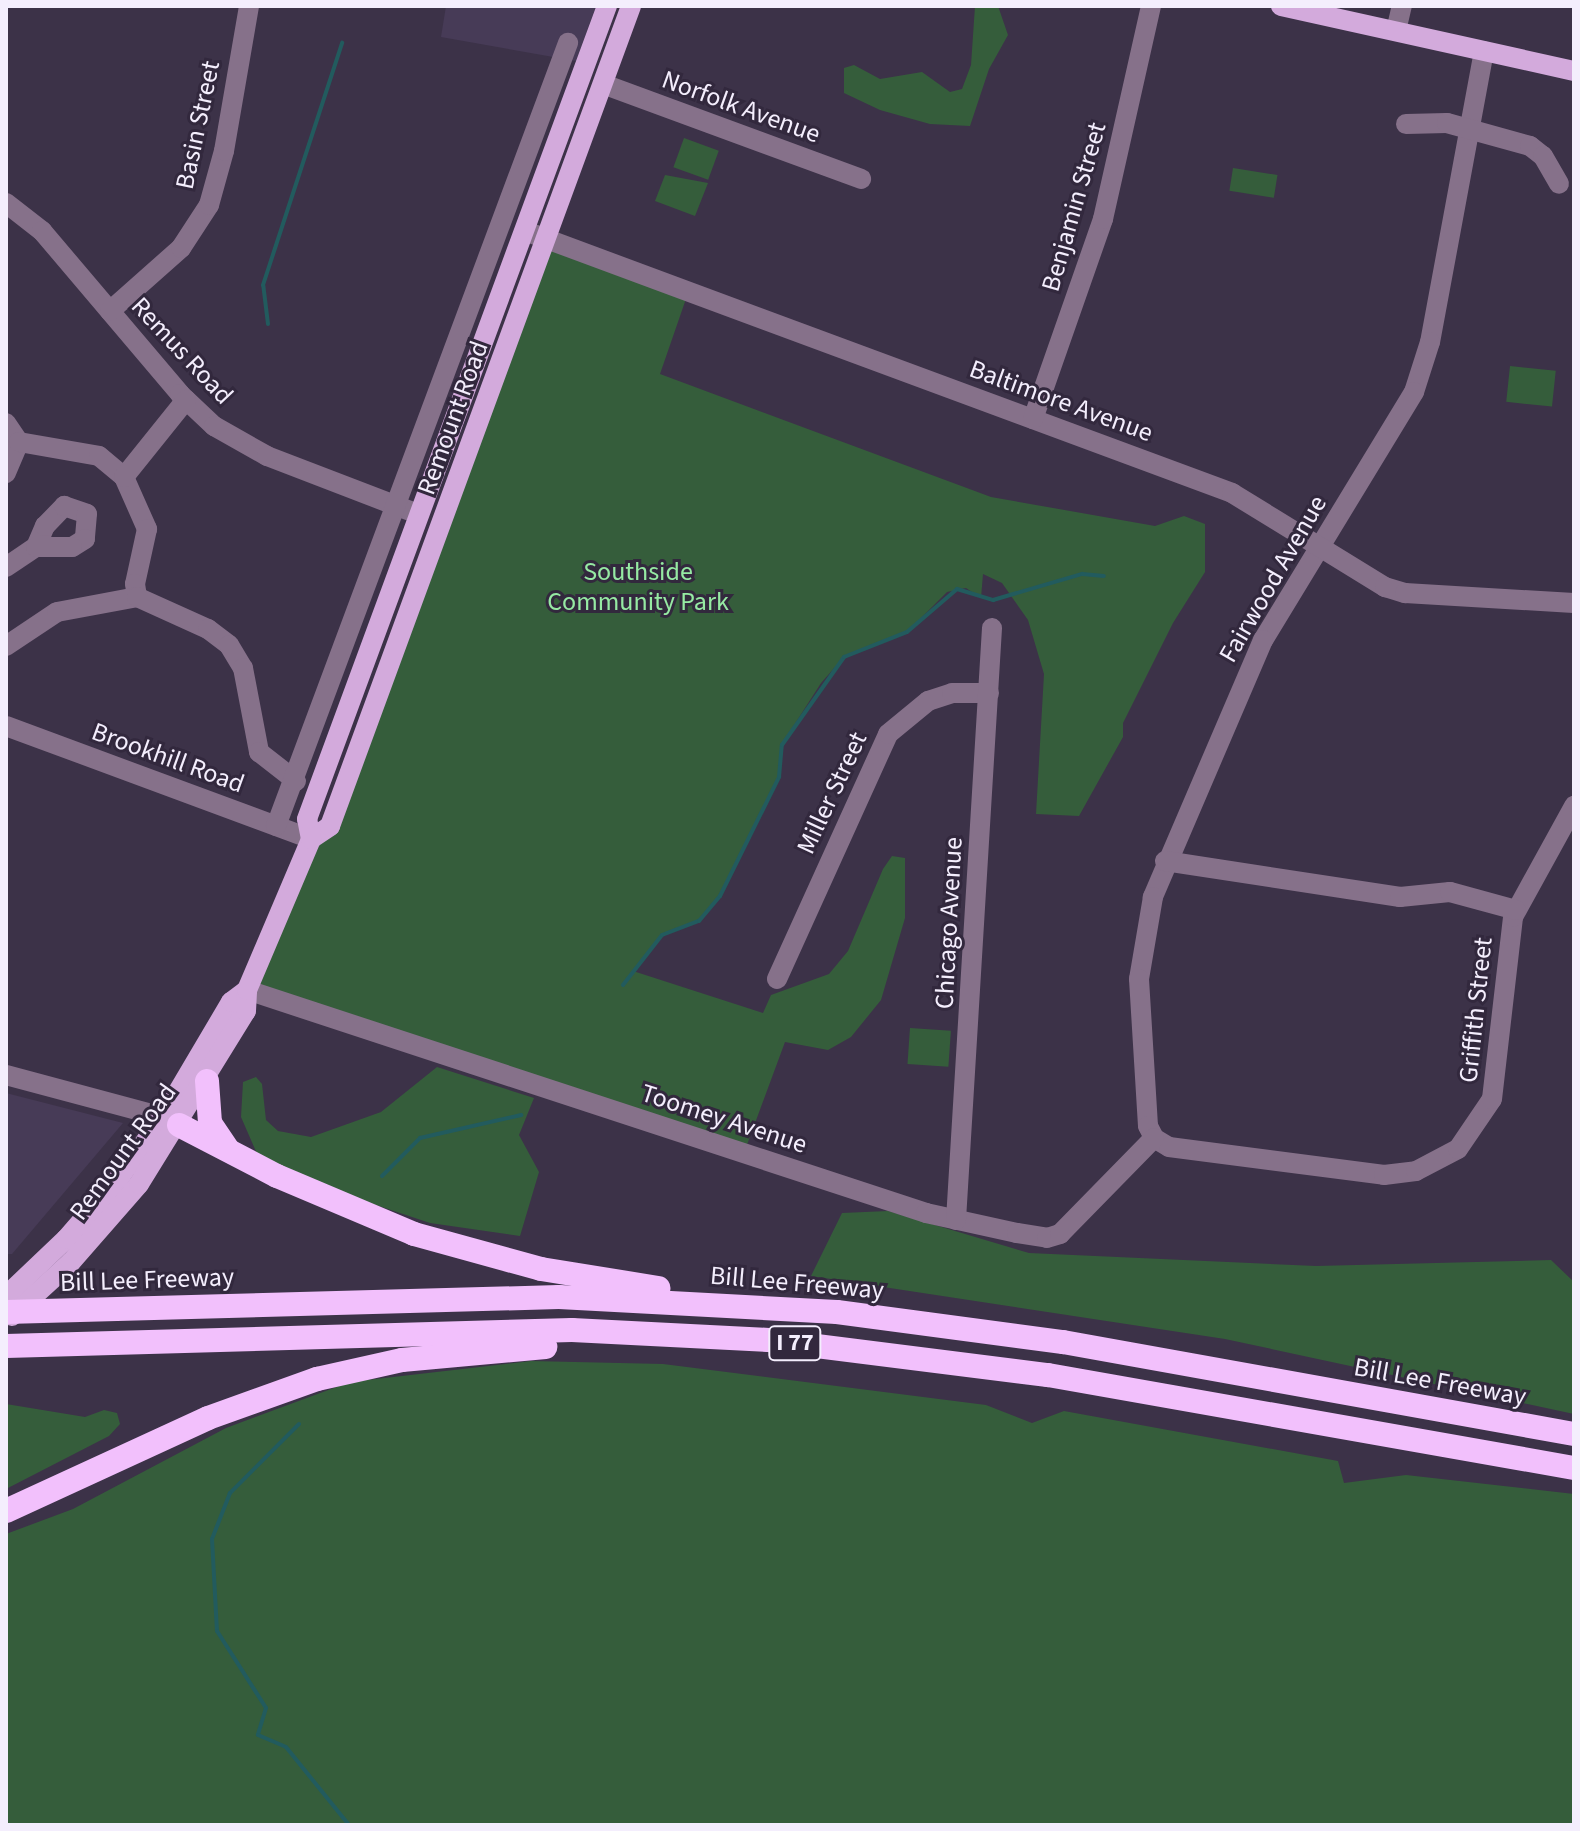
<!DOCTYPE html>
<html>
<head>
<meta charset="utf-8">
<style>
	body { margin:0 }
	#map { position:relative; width:1580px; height:1831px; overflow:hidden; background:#3c3248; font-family:"Source Sans 3",sans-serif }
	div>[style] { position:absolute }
	.built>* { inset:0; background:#473b57 }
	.green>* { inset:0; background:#355d3b; transform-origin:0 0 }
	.stream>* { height:4px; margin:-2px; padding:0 2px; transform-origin:2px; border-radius:2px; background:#225b5e }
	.minor>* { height:20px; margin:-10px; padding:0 10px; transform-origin:10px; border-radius:10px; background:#86718a }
	.major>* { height:20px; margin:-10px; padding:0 10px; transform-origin:10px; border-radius:10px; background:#d3aadc }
	.highway>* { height:24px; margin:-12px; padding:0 12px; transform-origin:12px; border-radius:12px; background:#f2c0fc }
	span { translate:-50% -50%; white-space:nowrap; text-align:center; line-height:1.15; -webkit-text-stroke:6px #32283d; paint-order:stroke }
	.shield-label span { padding:2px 6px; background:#32283d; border:2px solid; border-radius:6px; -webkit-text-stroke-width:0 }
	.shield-label { font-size:24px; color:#f4eefd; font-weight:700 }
	.street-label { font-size:26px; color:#f4eefd }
	.park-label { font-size:26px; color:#96eaa3 }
	.frame { position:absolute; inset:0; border:8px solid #f4eefd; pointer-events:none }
</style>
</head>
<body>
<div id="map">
	<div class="built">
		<i style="clip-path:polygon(446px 6px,596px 6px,576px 61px,441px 37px)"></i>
		<i style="clip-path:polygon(6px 1093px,123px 1123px,12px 1254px,6px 1254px)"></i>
	</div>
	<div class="green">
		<i style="clip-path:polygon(975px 6px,998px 6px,1008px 35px,989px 69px,970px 126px,930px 124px,880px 110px,844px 93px,844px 68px,854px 65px,880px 79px,922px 72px,950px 92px,962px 89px,971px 65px)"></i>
		<i style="left:684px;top:138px;width:37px;height:31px;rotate:20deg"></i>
		<i style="left:1233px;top:168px;width:45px;height:23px;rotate:9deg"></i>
		<i style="clip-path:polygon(665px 175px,708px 183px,695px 216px,655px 201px)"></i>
		<i style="clip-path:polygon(547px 240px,688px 293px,660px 374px,991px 497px,1155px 526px,1184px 516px,1205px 524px,1205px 572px,1173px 623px,1123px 723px,1123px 737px,1079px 816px,1036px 814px,1044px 674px,1028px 620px,1002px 583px,983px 574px,981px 598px,966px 588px,947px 592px,907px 632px,844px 657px,821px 683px,782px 744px,779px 777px,720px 896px,699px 921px,662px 935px,633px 971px,763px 1013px,771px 995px,829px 974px,848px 951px,883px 869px,892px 856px,905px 858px,905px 918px,881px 1000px,851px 1037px,828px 1050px,785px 1042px,744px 1153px,247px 990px,303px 860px,330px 826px)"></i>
		<i style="left:1510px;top:366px;width:46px;height:36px;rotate:6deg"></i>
		<i style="left:910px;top:1028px;width:41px;height:36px;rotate:4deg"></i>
		<i style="clip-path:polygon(437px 1067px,534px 1098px,519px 1135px,539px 1172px,520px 1236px,430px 1223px,337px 1192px,258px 1156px,241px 1117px,243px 1082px,256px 1077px,262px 1084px,266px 1120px,278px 1131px,311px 1137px,381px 1112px)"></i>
		<i style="clip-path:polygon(888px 1211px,1029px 1253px,1316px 1266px,1551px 1260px,1574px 1282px,1574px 1414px,1225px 1339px,811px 1276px,842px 1213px)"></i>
		<i style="clip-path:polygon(531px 1361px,663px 1364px,986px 1405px,1032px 1423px,1064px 1411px,1338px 1461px,1344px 1483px,1406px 1475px,1574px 1494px,1574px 1825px,6px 1825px,6px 1534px,73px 1509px,226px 1428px,350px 1382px)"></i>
		<i style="clip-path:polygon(6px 1404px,85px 1417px,104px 1410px,117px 1413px,120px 1424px,109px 1436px,6px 1489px)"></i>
	</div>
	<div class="stream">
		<i style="left:268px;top:324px;width:39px;rotate:-97deg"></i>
		<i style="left:263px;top:285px;width:255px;rotate:-71.9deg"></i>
		<i style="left:623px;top:985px;width:63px;rotate:-52deg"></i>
		<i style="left:662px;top:935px;width:40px;rotate:-21deg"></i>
		<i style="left:699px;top:921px;width:33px;rotate:-50deg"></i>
		<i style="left:720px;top:896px;width:133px;rotate:-63.6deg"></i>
		<i style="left:779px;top:777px;width:32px;rotate:-85deg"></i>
		<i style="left:782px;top:745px;width:108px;rotate:-54.8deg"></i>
		<i style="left:844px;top:657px;width:68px;rotate:-21.6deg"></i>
		<i style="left:907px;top:632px;width:66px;rotate:-40.7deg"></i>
		<i style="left:957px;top:589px;width:38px;rotate:17deg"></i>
		<i style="left:993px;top:600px;width:93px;rotate:-16.3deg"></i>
		<i style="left:1082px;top:574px;width:22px;rotate:5deg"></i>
		<i style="left:382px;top:1176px;width:54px;rotate:-45deg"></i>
		<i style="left:420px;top:1138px;width:104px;rotate:-12.8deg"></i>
		<i style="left:299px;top:1424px;width:98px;rotate:135deg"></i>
		<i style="left:230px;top:1493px;width:49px;rotate:111.4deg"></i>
		<i style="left:212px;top:1539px;width:92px;rotate:86.9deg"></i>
		<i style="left:217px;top:1631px;width:91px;rotate:57.5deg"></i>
		<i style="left:266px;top:1708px;width:28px;rotate:107deg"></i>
		<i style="left:258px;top:1735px;width:30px;rotate:23deg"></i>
		<i style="left:286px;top:1747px;width:100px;rotate:51.1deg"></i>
	</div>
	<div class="minor">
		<i style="left:1396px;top:31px;width:26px;rotate:-77deg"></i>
		<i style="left:1484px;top:51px;width:296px;rotate:100.5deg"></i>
		<i style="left:1430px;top:342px;width:52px;rotate:107.7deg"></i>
		<i style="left:1414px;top:392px;width:290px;rotate:121.3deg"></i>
		<i style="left:1263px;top:640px;width:280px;rotate:113.2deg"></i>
		<i style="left:1153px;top:897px;width:83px;rotate:99.7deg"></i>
		<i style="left:1139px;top:979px;width:147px;rotate:86.5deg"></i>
		<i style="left:1148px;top:1126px;width:13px;rotate:63deg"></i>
		<i style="left:1154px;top:1138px;width:17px;rotate:31deg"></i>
		<i style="left:1169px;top:1147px;width:217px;rotate:7.4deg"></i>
		<i style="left:1384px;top:1175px;width:32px;rotate:-7deg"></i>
		<i style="left:1416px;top:1171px;width:47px;rotate:-27.6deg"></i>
		<i style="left:1458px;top:1149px;width:60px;rotate:-55.8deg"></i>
		<i style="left:1492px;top:1099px;width:183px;rotate:-83.4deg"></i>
		<i style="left:1513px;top:917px;width:127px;rotate:-61.2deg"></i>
		<i style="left:603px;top:84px;width:275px;rotate:20.2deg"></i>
		<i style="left:1406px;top:124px;width:41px;rotate:-1.4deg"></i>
		<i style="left:1447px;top:123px;width:86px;rotate:15.5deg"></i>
		<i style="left:1530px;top:146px;width:16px;rotate:38deg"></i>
		<i style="left:1543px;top:156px;width:32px;rotate:60deg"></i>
		<i style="left:6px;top:203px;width:46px;rotate:37.9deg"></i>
		<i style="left:42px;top:231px;width:214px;rotate:49.7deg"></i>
		<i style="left:180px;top:394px;width:47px;rotate:43.3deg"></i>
		<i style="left:214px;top:426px;width:61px;rotate:29.5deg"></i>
		<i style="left:267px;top:456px;width:153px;rotate:21deg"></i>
		<i style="left:525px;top:231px;width:754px;rotate:20.33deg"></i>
		<i style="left:1232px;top:493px;width:180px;rotate:31.6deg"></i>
		<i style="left:1385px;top:587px;width:21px;rotate:17deg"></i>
		<i style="left:1405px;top:593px;width:169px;rotate:3.4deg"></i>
		<i style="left:110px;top:311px;width:95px;rotate:-41.6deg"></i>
		<i style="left:181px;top:248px;width:51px;rotate:-56.9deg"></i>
		<i style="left:209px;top:205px;width:56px;rotate:-74.5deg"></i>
		<i style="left:224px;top:151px;width:147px;rotate:-80.2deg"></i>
		<i style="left:1033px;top:419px;width:212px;rotate:-70.7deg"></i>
		<i style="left:1103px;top:219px;width:218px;rotate:-77.3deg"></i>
		<i style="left:6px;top:423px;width:23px;rotate:56deg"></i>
		<i style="left:19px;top:442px;width:34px;rotate:113deg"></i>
		<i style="left:19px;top:442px;width:81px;rotate:9.9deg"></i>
		<i style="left:99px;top:456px;width:33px;rotate:40deg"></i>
		<i style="left:124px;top:477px;width:57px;rotate:66.1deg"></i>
		<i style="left:147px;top:529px;width:56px;rotate:102.3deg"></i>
		<i style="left:135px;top:584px;width:13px;rotate:81deg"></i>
		<i style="left:124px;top:477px;width:99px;rotate:-51.2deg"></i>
		<i style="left:6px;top:567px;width:36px;rotate:-34deg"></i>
		<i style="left:36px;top:547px;width:23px;rotate:-67deg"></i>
		<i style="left:45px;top:526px;width:28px;rotate:-46deg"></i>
		<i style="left:64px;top:506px;width:24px;rotate:19deg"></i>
		<i style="left:87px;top:514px;width:25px;rotate:95deg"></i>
		<i style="left:85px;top:539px;width:15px;rotate:148deg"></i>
		<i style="left:72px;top:547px;width:36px;rotate:180deg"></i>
		<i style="left:6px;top:646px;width:61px;rotate:-33.7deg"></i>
		<i style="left:57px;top:612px;width:81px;rotate:-10.6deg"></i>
		<i style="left:137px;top:597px;width:78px;rotate:24.3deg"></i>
		<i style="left:208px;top:629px;width:26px;rotate:37deg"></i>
		<i style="left:229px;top:645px;width:27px;rotate:59deg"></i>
		<i style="left:243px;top:668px;width:86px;rotate:79.2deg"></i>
		<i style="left:259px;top:752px;width:47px;rotate:38.1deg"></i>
		<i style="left:6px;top:726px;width:325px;rotate:20.3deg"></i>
		<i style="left:276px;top:826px;width:836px;rotate:-69.55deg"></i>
		<i style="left:1165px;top:861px;width:238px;rotate:8.7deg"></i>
		<i style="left:1400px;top:897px;width:50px;rotate:-5.7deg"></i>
		<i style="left:1450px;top:892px;width:68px;rotate:15.3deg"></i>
		<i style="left:777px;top:979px;width:269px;rotate:-65.6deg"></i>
		<i style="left:888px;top:734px;width:52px;rotate:-39.5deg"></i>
		<i style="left:928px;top:701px;width:25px;rotate:-18deg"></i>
		<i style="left:952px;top:693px;width:37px"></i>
		<i style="left:247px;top:990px;width:715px;rotate:18.18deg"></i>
		<i style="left:926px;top:1213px;width:93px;rotate:12.4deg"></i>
		<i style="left:1017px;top:1233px;width:30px;rotate:9deg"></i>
		<i style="left:1047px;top:1238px;width:14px;rotate:-17deg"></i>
		<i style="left:1060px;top:1234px;width:134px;rotate:-45.6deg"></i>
		<i style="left:6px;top:1075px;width:163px;rotate:15deg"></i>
		<i style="left:956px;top:1220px;width:593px;rotate:-86.52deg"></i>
	</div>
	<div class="major">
		<i style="left:1281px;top:6px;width:300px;rotate:12.5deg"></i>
		<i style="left:311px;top:839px;width:23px;rotate:-34deg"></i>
		<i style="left:330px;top:826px;width:873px;rotate:-69.84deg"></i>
		<i style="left:6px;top:1296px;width:83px;rotate:-43.5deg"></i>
		<i style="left:66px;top:1239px;width:81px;rotate:-49deg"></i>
		<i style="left:119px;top:1178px;width:75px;rotate:-54.2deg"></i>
		<i style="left:163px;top:1117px;width:134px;rotate:-59.4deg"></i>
		<i style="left:231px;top:1002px;width:20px;rotate:-37deg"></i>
		<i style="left:12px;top:1316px;width:80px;rotate:-42.5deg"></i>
		<i style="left:71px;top:1262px;width:103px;rotate:-48.9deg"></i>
		<i style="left:139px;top:1184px;width:203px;rotate:-58.3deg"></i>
		<i style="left:246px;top:1011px;width:21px;rotate:-87deg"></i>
		<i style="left:247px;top:990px;width:164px;rotate:-67deg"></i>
		<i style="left:311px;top:839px;width:20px;rotate:-101deg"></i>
		<i style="left:307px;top:819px;width:867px;rotate:-69.75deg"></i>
	</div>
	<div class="highway">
		<i style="left:207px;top:1081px;width:42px;rotate:85.9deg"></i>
		<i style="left:210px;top:1123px;width:32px;rotate:56deg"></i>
		<i style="left:179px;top:1125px;width:110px;rotate:27.5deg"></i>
		<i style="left:277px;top:1176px;width:149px;rotate:22.9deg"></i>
		<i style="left:414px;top:1234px;width:132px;rotate:15.4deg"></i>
		<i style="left:541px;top:1269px;width:119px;rotate:9.2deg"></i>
		<i style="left:6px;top:1312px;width:553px;rotate:-1.55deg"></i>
		<i style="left:559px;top:1297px;width:278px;rotate:3.1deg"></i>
		<i style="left:837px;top:1312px;width:228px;rotate:7.6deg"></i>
		<i style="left:1063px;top:1342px;width:519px;rotate:10.21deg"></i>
		<i style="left:6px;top:1346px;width:566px;rotate:-1.62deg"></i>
		<i style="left:572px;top:1330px;width:197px;rotate:2.9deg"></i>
		<i style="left:769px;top:1340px;width:281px;rotate:7.2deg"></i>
		<i style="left:1048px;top:1375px;width:534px;rotate:10.03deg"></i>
		<i style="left:6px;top:1511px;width:222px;rotate:-24.7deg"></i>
		<i style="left:208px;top:1418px;width:116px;rotate:-19.7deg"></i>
		<i style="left:317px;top:1379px;width:87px;rotate:-12.6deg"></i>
		<i style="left:402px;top:1360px;width:144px;rotate:-5.2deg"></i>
	</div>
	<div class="shield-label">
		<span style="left:795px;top:1343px">I 77</span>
	</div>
	<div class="street-label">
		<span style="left:741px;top:107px;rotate:20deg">Norfolk Avenue</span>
		<span style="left:198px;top:125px;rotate:-78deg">Basin Street</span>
		<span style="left:1074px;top:207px;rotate:-74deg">Benjamin Street</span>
		<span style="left:182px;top:351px;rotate:47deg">Remus Road</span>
		<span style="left:1061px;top:401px;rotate:20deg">Baltimore Avenue</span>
		<span style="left:453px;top:418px;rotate:-70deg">Remount Road</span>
		<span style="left:1273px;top:579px;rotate:-60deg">Fairwood Avenue</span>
		<span style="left:168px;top:758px;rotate:20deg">Brookhill Road</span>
		<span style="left:832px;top:793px;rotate:-65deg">Miller Street</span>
		<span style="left:949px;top:923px;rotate:-87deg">Chicago Avenue</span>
		<span style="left:1476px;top:1010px;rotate:-84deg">Griffith Street</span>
		<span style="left:724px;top:1119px;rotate:18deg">Toomey Avenue</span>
		<span style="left:123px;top:1152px;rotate:-54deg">Remount Road</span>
		<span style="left:147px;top:1280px;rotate:-2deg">Bill Lee Freeway</span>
		<span style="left:797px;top:1283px;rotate:5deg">Bill Lee Freeway</span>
		<span style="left:1440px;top:1382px;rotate:10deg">Bill Lee Freeway</span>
	</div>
	<div class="park-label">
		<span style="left:638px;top:587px">Southside<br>Community Park</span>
	</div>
	<div class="frame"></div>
</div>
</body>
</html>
